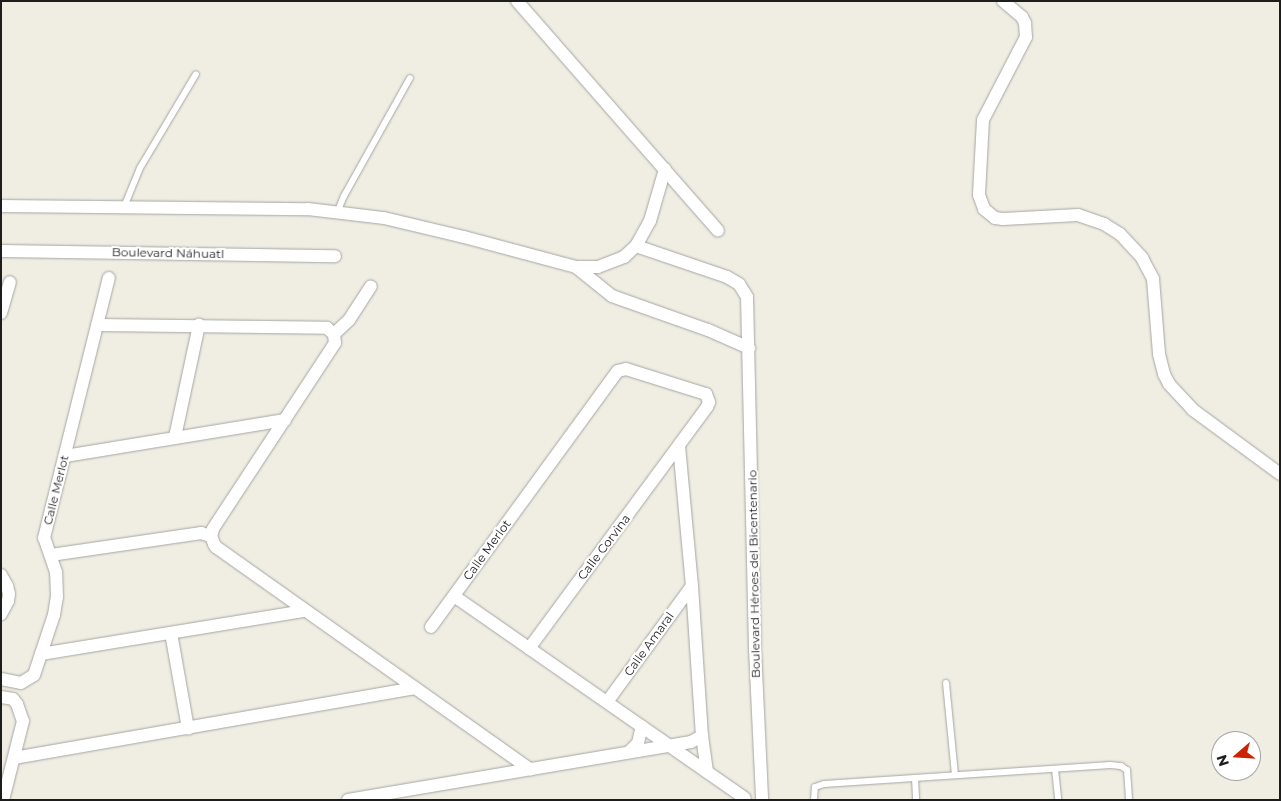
<!DOCTYPE html>
<html>
<head>
<meta charset="utf-8">
<style>
	body { margin:0 }
	#map { position:relative; width:1281px; height:801px; overflow:hidden; background:#f0eee2; font-family:Montserrat,sans-serif }
	div>[style] { position:absolute }
	.roads { filter:drop-shadow(0 0 1px #a4a4a4) drop-shadow(0 0 1px #a4a4a4) }
	.service>* { height:6px; margin:-3px; padding:0 3px; transform-origin:3px; border-radius:3px; background:#fff }
	.minor>* { height:12px; margin:-6px; padding:0 6px; transform-origin:6px; border-radius:6px; background:#fff }
	span { translate:-50% -50%; white-space:nowrap; text-align:center; line-height:1.15; -webkit-text-stroke:4px #fff; paint-order:stroke }
	.street-label { font-size:12px; color:#1d1d1d }
	.frame { position:absolute; inset:0; border:2px solid #1d1d1d; pointer-events:none }
	.north { position:absolute; left:1211px; top:731px; width:50px; height:50px; box-sizing:border-box; background:#fff; border:1px solid #a5a5a5; border-radius:50%; rotate:251deg; font-size:14px; font-weight:700; line-height:20px; text-align:center; color:#1d1d1d }
	.north::after { content:''; display:block; margin:auto; width:18px; height:22px; background:#cb2500; clip-path:polygon(50% 0,100% 100%,50% 72%,0 100%) }
</style>
</head>
<body>
<div id="map">
	<div class="roads">
		<div class="service">
			<i style="left:124px;top:207px;width:42px;rotate:-67.7deg"></i>
			<i style="left:140px;top:168px;width:109px;rotate:-59.2deg"></i>
			<i style="left:337px;top:213px;width:18px;rotate:-68deg"></i>
			<i style="left:344px;top:196px;width:135px;rotate:-60.8deg"></i>
			<i style="left:946px;top:683px;width:92px;rotate:84.4deg"></i>
			<i style="left:1055px;top:769px;width:31px;rotate:84deg"></i>
			<i style="left:915px;top:778px;width:22px;rotate:87deg"></i>
			<i style="left:814px;top:800px;width:13px;rotate:-86deg"></i>
			<i style="left:815px;top:787px;width:9px;rotate:-18deg"></i>
			<i style="left:824px;top:784px;width:287px;rotate:-3.8deg"></i>
			<i style="left:1110px;top:765px;width:11px;rotate:5deg"></i>
			<i style="left:1121px;top:766px;width:7px;rotate:34deg"></i>
			<i style="left:1127px;top:770px;width:30px;rotate:86deg"></i>
		</div>
		<div class="minor">
			<i style="left:517px;top:1px;width:305px;rotate:48.8deg"></i>
			<i style="left:1003px;top:1px;width:25px;rotate:40deg"></i>
			<i style="left:1022px;top:17px;width:7px;rotate:63deg"></i>
			<i style="left:1025px;top:23px;width:14px;rotate:86deg"></i>
			<i style="left:1026px;top:37px;width:93px;rotate:117.4deg"></i>
			<i style="left:983px;top:120px;width:75px;rotate:93.1deg"></i>
			<i style="left:979px;top:195px;width:15px;rotate:70deg"></i>
			<i style="left:984px;top:209px;width:14px;rotate:39deg"></i>
			<i style="left:995px;top:218px;width:8px;rotate:7deg"></i>
			<i style="left:1003px;top:219px;width:75px;rotate:-3.1deg"></i>
			<i style="left:1078px;top:215px;width:28px;rotate:19deg"></i>
			<i style="left:1104px;top:224px;width:19px;rotate:32deg"></i>
			<i style="left:1120px;top:234px;width:33px;rotate:47deg"></i>
			<i style="left:1142px;top:258px;width:24px;rotate:62deg"></i>
			<i style="left:1153px;top:279px;width:75px;rotate:85.4deg"></i>
			<i style="left:1159px;top:354px;width:21px;rotate:76deg"></i>
			<i style="left:1164px;top:374px;width:11px;rotate:63deg"></i>
			<i style="left:1169px;top:384px;width:35px;rotate:47deg"></i>
			<i style="left:1193px;top:410px;width:108px;rotate:36.3deg"></i>
			<i style="left:1px;top:206px;width:307px;rotate:0.6deg"></i>
			<i style="left:308px;top:209px;width:77px;rotate:6.8deg"></i>
			<i style="left:384px;top:218px;width:82px;rotate:13.4deg"></i>
			<i style="left:464px;top:237px;width:116px;rotate:15deg"></i>
			<i style="left:576px;top:267px;width:22px"></i>
			<i style="left:598px;top:267px;width:28px;rotate:-21deg"></i>
			<i style="left:624px;top:257px;width:16px;rotate:-43deg"></i>
			<i style="left:636px;top:246px;width:29px;rotate:-61deg"></i>
			<i style="left:650px;top:221px;width:54px;rotate:-73.9deg"></i>
			<i style="left:636px;top:246px;width:96px;rotate:18.8deg"></i>
			<i style="left:727px;top:277px;width:14px;rotate:30deg"></i>
			<i style="left:739px;top:284px;width:15px;rotate:58deg"></i>
			<i style="left:747px;top:297px;width:352px;rotate:88.7deg"></i>
			<i style="left:755px;top:649px;width:151px;rotate:87.3deg"></i>
			<i style="left:1px;top:251px;width:334px;rotate:0.9deg"></i>
			<i style="left:576px;top:267px;width:46px;rotate:38.9deg"></i>
			<i style="left:612px;top:296px;width:102px;rotate:19.5deg"></i>
			<i style="left:708px;top:330px;width:45px;rotate:23.7deg"></i>
			<i style="left:1px;top:313px;width:32px;rotate:-74deg"></i>
			<i style="left:97px;top:325px;width:230px;rotate:0.7deg"></i>
			<i style="left:327px;top:328px;width:9px;rotate:41deg"></i>
			<i style="left:334px;top:334px;width:9px;rotate:84deg"></i>
			<i style="left:335px;top:343px;width:222px;rotate:123.3deg"></i>
			<i style="left:213px;top:529px;width:7px;rotate:106deg"></i>
			<i style="left:211px;top:536px;width:9px;rotate:69deg"></i>
			<i style="left:214px;top:544px;width:4px;rotate:56deg"></i>
			<i style="left:216px;top:547px;width:385px;rotate:35.3deg"></i>
			<i style="left:334px;top:334px;width:21px;rotate:-43deg"></i>
			<i style="left:349px;top:320px;width:40px;rotate:-57.1deg"></i>
			<i style="left:175px;top:437px;width:115px;rotate:-77.9deg"></i>
			<i style="left:679px;top:446px;width:141px;rotate:84.7deg"></i>
			<i style="left:692px;top:586px;width:150px;rotate:86.2deg"></i>
			<i style="left:702px;top:736px;width:36px;rotate:82deg"></i>
			<i style="left:65px;top:456px;width:223px;rotate:-9.3deg"></i>
			<i style="left:51px;top:555px;width:152px;rotate:-8.3deg"></i>
			<i style="left:201px;top:533px;width:10px;rotate:17deg"></i>
			<i style="left:1px;top:575px;width:13px;rotate:61deg"></i>
			<i style="left:7px;top:586px;width:8px;rotate:76deg"></i>
			<i style="left:9px;top:594px;width:7px;rotate:98deg"></i>
			<i style="left:8px;top:601px;width:15px;rotate:118deg"></i>
			<i style="left:454px;top:596px;width:354px;rotate:34.8deg"></i>
			<i style="left:431px;top:627px;width:317px;rotate:-53.9deg"></i>
			<i style="left:618px;top:371px;width:8px;rotate:-14deg"></i>
			<i style="left:626px;top:369px;width:84px;rotate:17.4deg"></i>
			<i style="left:706px;top:394px;width:9px;rotate:69deg"></i>
			<i style="left:709px;top:402px;width:5px;rotate:112deg"></i>
			<i style="left:707px;top:407px;width:300px;rotate:126.4deg"></i>
			<i style="left:171px;top:633px;width:97px;rotate:79.9deg"></i>
			<i style="left:41px;top:654px;width:267px;rotate:-9.3deg"></i>
			<i style="left:1px;top:679px;width:20px;rotate:11deg"></i>
			<i style="left:21px;top:683px;width:15px;rotate:-32deg"></i>
			<i style="left:34px;top:675px;width:63px;rotate:-71.6deg"></i>
			<i style="left:54px;top:615px;width:18px;rotate:-81deg"></i>
			<i style="left:57px;top:597px;width:25px;rotate:-92deg"></i>
			<i style="left:56px;top:572px;width:36px;rotate:-109deg"></i>
			<i style="left:44px;top:538px;width:268px;rotate:-76deg"></i>
			<i style="left:1px;top:697px;width:12px;rotate:9deg"></i>
			<i style="left:13px;top:699px;width:6px;rotate:51deg"></i>
			<i style="left:17px;top:704px;width:18px;rotate:71deg"></i>
			<i style="left:23px;top:721px;width:81px;rotate:104.2deg"></i>
			<i style="left:607px;top:702px;width:144px;rotate:-53.8deg"></i>
			<i style="left:629px;top:752px;width:13px;rotate:-45deg"></i>
			<i style="left:638px;top:743px;width:17px;rotate:-77deg"></i>
			<i style="left:14px;top:758px;width:407px;rotate:-9.9deg"></i>
			<i style="left:348px;top:800px;width:348px;rotate:-9.6deg"></i>
			<i style="left:691px;top:742px;width:13px;rotate:-29deg"></i>
		</div>
	</div>
	<div class="street-label">
		<span style="left:168px;top:253px;rotate:1deg">Boulevard Náhuatl</span>
		<span style="left:56px;top:490px;rotate:-76deg">Calle Merlot</span>
		<span style="left:604px;top:547px;rotate:-53deg">Calle Corvina</span>
		<span style="left:487px;top:550px;rotate:-54deg">Calle Merlot</span>
		<span style="left:754px;top:574px;rotate:-91deg">Boulevard Héroes del Bicentenario</span>
		<span style="left:649px;top:644px;rotate:-54deg">Calle Amaral</span>
	</div>
	<div class="frame"></div>
	<div class="north">N</div>
</div>
</body>
</html>
